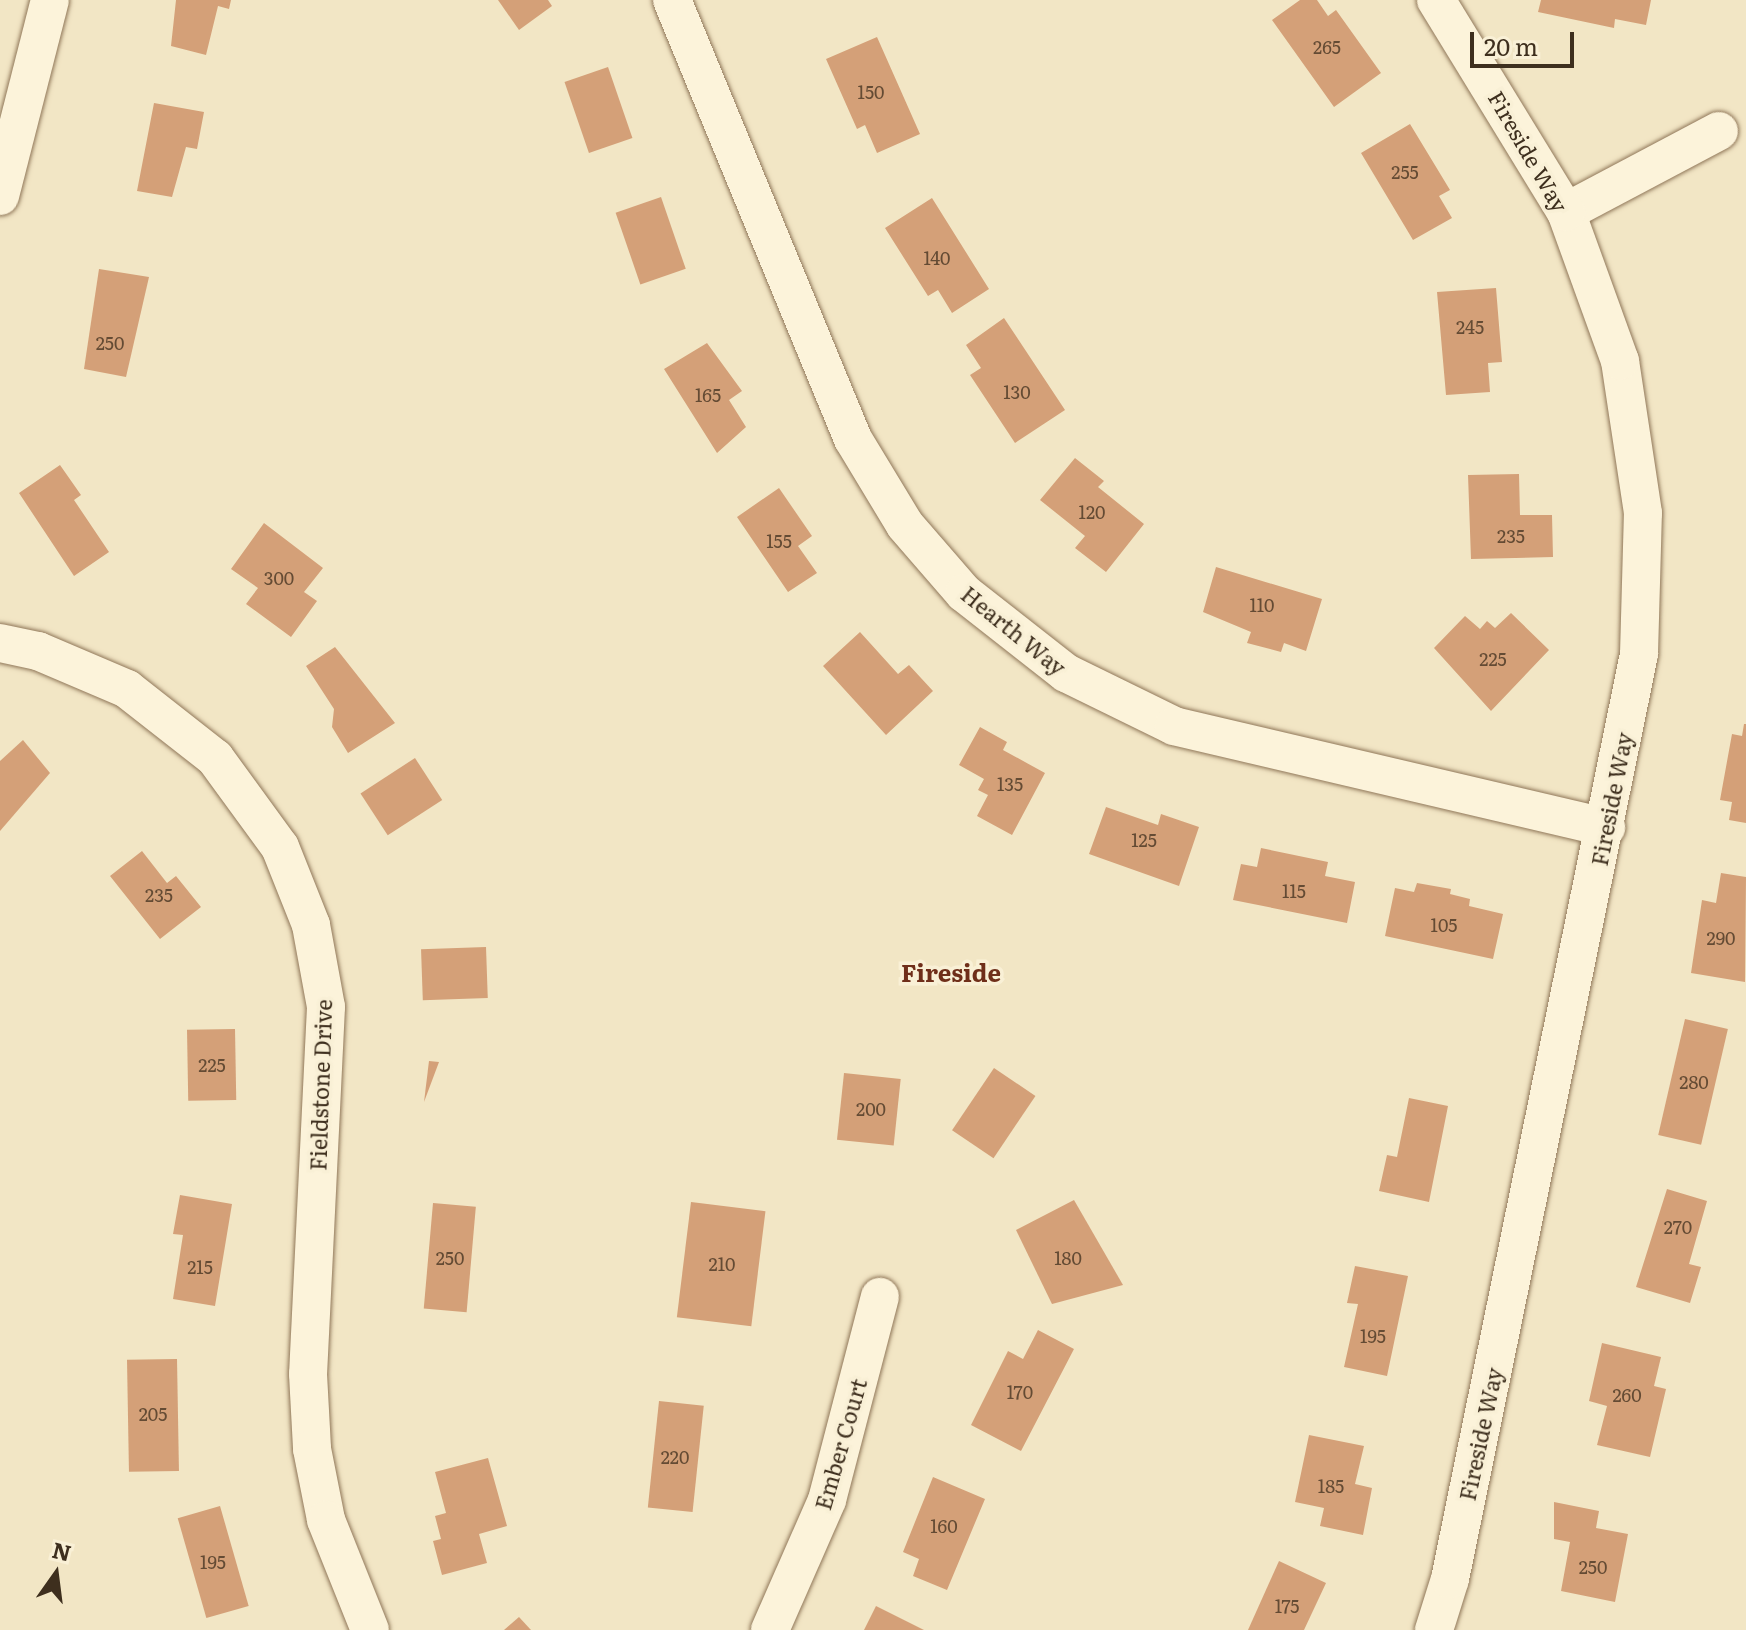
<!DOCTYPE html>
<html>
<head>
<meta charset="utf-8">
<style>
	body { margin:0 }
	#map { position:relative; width:1746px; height:1630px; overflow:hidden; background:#f2e6c5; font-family:Literata,serif }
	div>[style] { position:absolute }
	.building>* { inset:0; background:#d4a078; transform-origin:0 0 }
	.roads { filter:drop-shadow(0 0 2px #907759) drop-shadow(0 0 2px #907759) }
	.minor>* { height:38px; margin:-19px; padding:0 19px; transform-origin:19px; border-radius:19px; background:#fcf3da }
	span { translate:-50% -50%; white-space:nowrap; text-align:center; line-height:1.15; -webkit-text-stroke:7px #f9f0d6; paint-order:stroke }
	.number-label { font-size:18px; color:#644b34 }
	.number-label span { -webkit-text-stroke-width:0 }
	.street-label { font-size:22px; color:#3e2f1e }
	.neighbourhood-label { font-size:24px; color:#6f2e19; font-weight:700 }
	.north { position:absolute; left:16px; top:1534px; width:80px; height:80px; -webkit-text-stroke:6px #f9f0d6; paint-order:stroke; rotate:14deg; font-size:22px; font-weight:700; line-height:32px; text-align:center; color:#3e2f1e }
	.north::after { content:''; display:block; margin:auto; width:28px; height:36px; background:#3e2f1e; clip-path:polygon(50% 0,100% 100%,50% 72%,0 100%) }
	.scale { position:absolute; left:1470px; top:32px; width:104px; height:36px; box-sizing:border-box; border:4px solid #3e2f1e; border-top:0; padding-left:10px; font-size:24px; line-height:28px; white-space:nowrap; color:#3e2f1e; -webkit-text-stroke:6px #f9f0d6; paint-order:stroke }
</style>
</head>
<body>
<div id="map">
	<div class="building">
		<i style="clip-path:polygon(176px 0,231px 0,229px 9px,218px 6px,206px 55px,171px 46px)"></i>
		<i style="clip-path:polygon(498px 0,548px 0,552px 6px,519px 30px)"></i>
		<i style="clip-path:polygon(1300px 0,1317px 0,1328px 16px,1336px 10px,1381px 73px,1334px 107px,1272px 20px)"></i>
		<i style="clip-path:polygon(1541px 0,1651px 0,1646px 25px,1615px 19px,1614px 28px,1538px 12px)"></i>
		<i style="clip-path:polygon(877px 37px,920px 134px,877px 153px,865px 125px,857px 129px,826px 59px)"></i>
		<i style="left:608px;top:67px;width:75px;height:46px;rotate:71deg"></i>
		<i style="clip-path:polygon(154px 103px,204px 112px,197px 149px,186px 147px,172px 197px,137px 191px)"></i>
		<i style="clip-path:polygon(1410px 124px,1450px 190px,1439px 196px,1452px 218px,1413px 240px,1361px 153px)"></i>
		<i style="left:661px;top:197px;width:76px;height:48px;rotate:71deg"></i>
		<i style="clip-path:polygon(932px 198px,989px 289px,952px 313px,938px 290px,928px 296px,885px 228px)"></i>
		<i style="clip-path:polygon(99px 269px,149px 277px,126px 377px,84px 369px)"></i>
		<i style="clip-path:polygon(1496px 288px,1502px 362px,1488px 363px,1490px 392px,1446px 395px,1437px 292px)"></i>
		<i style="clip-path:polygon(1004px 318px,1065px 410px,1015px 443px,970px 375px,981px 368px,966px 345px)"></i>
		<i style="clip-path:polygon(707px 343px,742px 391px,729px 400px,746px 427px,717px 453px,664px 369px)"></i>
		<i style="clip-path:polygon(1075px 458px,1104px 481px,1098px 487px,1144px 524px,1106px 572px,1075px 548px,1085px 536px,1040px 500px)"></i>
		<i style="clip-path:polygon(60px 465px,81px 495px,74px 500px,109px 552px,74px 576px,19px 493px)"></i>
		<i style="clip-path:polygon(1519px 474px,1520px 515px,1552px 515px,1553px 557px,1471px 559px,1468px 475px)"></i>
		<i style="clip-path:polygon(779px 488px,812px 536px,798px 546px,817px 573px,788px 592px,737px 517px)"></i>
		<i style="clip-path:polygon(264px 523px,323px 568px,304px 592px,317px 601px,291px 637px,246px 604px,258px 588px,231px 569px)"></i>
		<i style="clip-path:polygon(1216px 567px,1322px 599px,1306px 651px,1284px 643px,1281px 652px,1247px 643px,1251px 632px,1203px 612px)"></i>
		<i style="clip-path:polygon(1511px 613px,1549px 650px,1491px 711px,1434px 648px,1465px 616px,1480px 629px,1487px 621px,1495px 628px)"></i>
		<i style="clip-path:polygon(860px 632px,898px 674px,909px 665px,933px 691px,886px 735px,823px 666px)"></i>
		<i style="clip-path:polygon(335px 647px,395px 723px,348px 753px,332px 727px,334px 709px,306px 666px)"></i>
		<i style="clip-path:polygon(1744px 724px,1746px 724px,1746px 823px,1729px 820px,1732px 802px,1720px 800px,1732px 734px,1742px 736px)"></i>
		<i style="clip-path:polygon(980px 727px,1007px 742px,1003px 750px,1045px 773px,1012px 835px,977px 816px,988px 795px,978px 790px,984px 779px,959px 765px)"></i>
		<i style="clip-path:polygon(23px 740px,50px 773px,0 831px,0 761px)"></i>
		<i style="left:415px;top:758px;width:50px;height:65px;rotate:57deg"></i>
		<i style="clip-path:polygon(1106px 807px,1158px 825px,1161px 814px,1199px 827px,1179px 886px,1089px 854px)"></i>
		<i style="clip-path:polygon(1261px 848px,1328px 862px,1325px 876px,1355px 882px,1347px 923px,1233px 900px,1241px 864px,1257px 867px)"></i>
		<i style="clip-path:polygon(142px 851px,167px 883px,176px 876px,201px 907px,160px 939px,110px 876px)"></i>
		<i style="clip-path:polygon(1721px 873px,1746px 877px,1745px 982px,1691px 973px,1702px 900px,1716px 903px)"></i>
		<i style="clip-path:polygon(1417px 883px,1451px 889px,1450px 894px,1470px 899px,1469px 906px,1503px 914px,1493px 959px,1385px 936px,1395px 888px,1414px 892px)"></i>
		<i style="left:486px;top:947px;width:51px;height:65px;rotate:88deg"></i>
		<i style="left:1685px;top:1019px;width:44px;height:119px;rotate:13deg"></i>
		<i style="left:235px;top:1029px;width:71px;height:48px;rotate:89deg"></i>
		<i style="clip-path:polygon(429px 1061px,439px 1062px,424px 1102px)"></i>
		<i style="left:994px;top:1068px;width:50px;height:75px;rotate:34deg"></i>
		<i style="left:844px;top:1073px;width:57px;height:67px;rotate:6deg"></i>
		<i style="clip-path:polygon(1409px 1098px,1448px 1106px,1429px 1202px,1379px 1191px,1387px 1155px,1397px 1157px)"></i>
		<i style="clip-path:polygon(1667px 1189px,1707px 1201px,1689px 1264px,1701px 1267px,1690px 1303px,1636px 1287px)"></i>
		<i style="clip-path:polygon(180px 1195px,232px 1204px,215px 1306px,173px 1299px,183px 1235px,173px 1234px)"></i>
		<i style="clip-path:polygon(1074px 1200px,1123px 1285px,1052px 1304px,1016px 1230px)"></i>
		<i style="left:691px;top:1202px;width:75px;height:116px;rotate:7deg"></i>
		<i style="left:433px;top:1203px;width:43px;height:106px;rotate:5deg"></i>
		<i style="clip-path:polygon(1355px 1266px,1408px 1276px,1387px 1376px,1344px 1367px,1358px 1304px,1347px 1303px)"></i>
		<i style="clip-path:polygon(1038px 1330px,1074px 1349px,1021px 1451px,971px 1425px,1008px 1351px,1023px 1359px)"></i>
		<i style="clip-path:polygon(1602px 1343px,1661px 1357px,1654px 1386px,1666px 1389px,1650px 1457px,1597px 1445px,1607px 1406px,1589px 1401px)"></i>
		<i style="left:177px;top:1359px;width:112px;height:50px;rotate:89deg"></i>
		<i style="left:659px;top:1401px;width:45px;height:107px;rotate:6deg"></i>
		<i style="clip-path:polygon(1309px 1435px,1364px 1446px,1355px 1484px,1372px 1488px,1363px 1535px,1320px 1526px,1324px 1508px,1295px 1502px)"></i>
		<i style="clip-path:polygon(488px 1458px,507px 1526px,479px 1534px,487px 1563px,442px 1575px,433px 1541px,441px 1539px,435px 1516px,446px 1513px,435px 1472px)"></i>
		<i style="clip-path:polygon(933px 1477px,985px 1499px,947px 1590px,913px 1576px,919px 1559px,903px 1552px)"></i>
		<i style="clip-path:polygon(1554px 1502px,1599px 1511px,1596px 1528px,1628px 1534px,1615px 1602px,1561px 1591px,1570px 1542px,1554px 1539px)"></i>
		<i style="left:220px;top:1506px;width:104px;height:44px;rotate:74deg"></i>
		<i style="clip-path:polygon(1279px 1561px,1326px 1583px,1304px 1630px,1248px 1630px)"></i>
		<i style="clip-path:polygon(876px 1606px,924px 1630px,864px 1630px)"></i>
		<i style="clip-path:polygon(519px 1617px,531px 1630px,504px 1630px)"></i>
	</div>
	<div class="roads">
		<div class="minor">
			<i style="left:672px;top:0;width:475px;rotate:67.6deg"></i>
			<i style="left:853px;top:439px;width:100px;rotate:58.8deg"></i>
			<i style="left:905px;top:525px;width:90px;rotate:49.1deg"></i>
			<i style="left:964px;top:593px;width:130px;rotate:38.1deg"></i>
			<i style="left:1066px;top:673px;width:120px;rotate:26.1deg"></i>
			<i style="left:1174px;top:726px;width:444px;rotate:13.2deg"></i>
			<i style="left:0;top:196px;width:202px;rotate:-75.7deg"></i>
			<i style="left:1566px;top:212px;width:173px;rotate:-27.9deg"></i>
			<i style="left:0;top:643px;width:39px;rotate:12deg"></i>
			<i style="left:38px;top:651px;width:97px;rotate:23.1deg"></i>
			<i style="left:127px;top:689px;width:112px;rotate:38.1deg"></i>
			<i style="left:215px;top:758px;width:110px;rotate:53.9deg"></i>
			<i style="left:280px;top:847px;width:84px;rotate:68.3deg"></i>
			<i style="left:311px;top:925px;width:83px;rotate:79.6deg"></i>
			<i style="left:326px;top:1007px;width:367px;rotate:92.8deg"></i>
			<i style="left:308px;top:1374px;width:75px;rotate:86.9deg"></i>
			<i style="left:312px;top:1449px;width:72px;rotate:78.8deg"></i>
			<i style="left:326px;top:1520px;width:118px;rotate:68.2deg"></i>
			<i style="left:770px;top:1630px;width:142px;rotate:-66.3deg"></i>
			<i style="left:827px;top:1500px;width:210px;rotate:-75.4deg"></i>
			<i style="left:1434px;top:1630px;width:53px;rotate:-72.6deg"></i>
			<i style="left:1450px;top:1579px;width:944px;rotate:-78.45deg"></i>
			<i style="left:1639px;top:654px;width:141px;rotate:-88.4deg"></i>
			<i style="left:1643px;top:513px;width:154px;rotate:-98.6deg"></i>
			<i style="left:1620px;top:361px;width:158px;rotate:-109.9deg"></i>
			<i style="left:1566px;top:212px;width:249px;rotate:-121.5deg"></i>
		</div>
	</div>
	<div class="number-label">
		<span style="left:1327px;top:47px">265</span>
		<span style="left:871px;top:92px">150</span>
		<span style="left:1405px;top:172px">255</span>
		<span style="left:937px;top:258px">140</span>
		<span style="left:1470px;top:327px">245</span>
		<span style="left:110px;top:343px">250</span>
		<span style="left:1017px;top:392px">130</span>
		<span style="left:708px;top:395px">165</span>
		<span style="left:1092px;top:512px">120</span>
		<span style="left:1511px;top:536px">235</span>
		<span style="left:779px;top:541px">155</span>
		<span style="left:279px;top:578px">300</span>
		<span style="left:1262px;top:605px">110</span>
		<span style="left:1493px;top:659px">225</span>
		<span style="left:1010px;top:784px">135</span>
		<span style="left:1144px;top:840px">125</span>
		<span style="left:1294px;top:891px">115</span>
		<span style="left:159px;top:895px">235</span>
		<span style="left:1444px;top:925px">105</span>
		<span style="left:1721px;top:938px">290</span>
		<span style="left:212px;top:1065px">225</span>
		<span style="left:1694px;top:1082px">280</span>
		<span style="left:871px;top:1109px">200</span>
		<span style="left:1678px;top:1227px">270</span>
		<span style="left:450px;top:1258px">250</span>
		<span style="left:1068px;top:1258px">180</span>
		<span style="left:722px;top:1264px">210</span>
		<span style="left:200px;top:1267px">215</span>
		<span style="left:1373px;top:1336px">195</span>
		<span style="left:1020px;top:1392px">170</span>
		<span style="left:1627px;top:1395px">260</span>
		<span style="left:153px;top:1414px">205</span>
		<span style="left:675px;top:1457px">220</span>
		<span style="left:1331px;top:1486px">185</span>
		<span style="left:944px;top:1526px">160</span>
		<span style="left:213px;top:1562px">195</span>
		<span style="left:1593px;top:1567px">250</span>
		<span style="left:1287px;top:1606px">175</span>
	</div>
	<div class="street-label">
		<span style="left:1529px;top:151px;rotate:60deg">Fireside Way</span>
		<span style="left:1014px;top:630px;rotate:39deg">Hearth Way</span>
		<span style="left:1611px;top:799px;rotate:-79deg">Fireside Way</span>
		<span style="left:320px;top:1085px;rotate:-88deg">Fieldstone Drive</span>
		<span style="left:1480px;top:1434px;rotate:-78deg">Fireside Way</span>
		<span style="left:840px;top:1444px;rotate:-74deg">Ember Court</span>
	</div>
	<div class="neighbourhood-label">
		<span style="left:951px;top:972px">Fireside</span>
	</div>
	<div class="north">N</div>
	<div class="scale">20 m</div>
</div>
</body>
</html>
